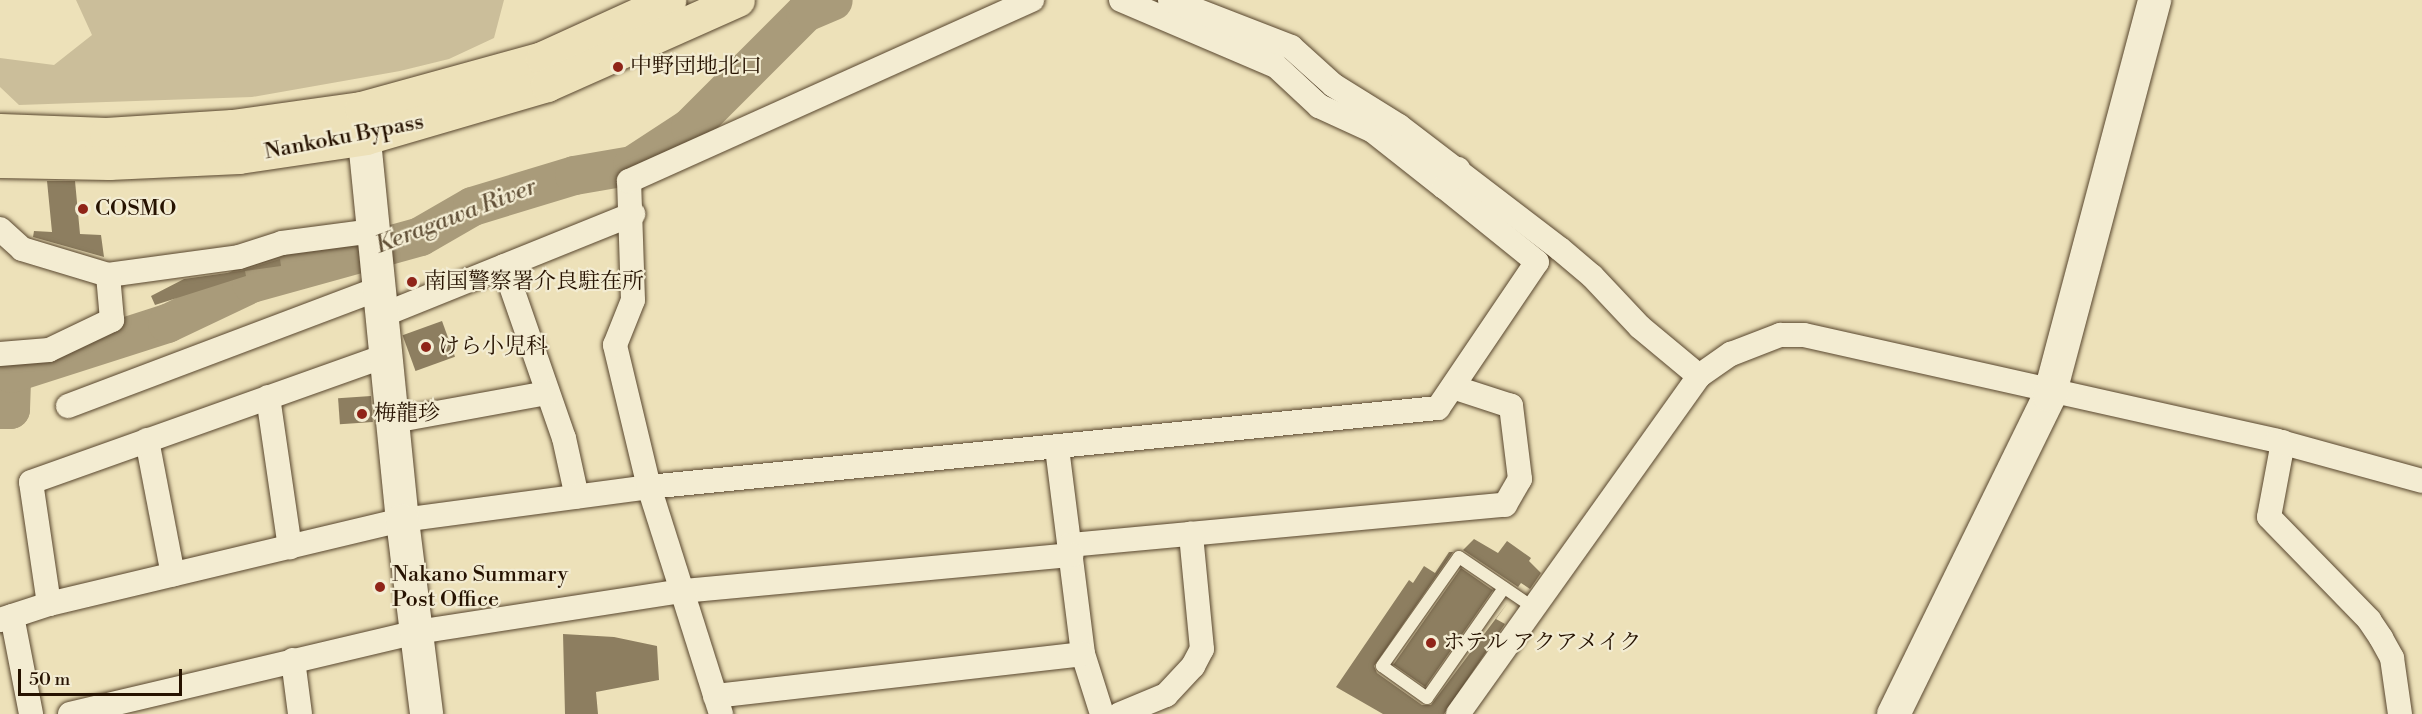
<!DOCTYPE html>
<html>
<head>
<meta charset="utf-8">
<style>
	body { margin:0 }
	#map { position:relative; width:2422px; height:714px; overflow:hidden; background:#ede1b9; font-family:"Libre Bodoni","Noto Serif JP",serif }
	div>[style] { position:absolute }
	.green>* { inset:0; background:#cbbe9a }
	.river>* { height:39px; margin:-19.5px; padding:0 19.5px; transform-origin:19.5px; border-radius:19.5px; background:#a99b7a }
	.building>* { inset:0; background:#8d7e60; transform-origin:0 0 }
	.roads { filter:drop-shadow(0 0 2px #58462e) drop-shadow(0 0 2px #58462e) }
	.lane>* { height:12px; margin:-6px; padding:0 6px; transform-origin:6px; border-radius:6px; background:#f3ecd2 }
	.street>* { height:24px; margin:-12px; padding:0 12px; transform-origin:12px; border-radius:12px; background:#f3ecd2 }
	.secondary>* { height:33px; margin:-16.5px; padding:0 16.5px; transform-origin:16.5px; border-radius:16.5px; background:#f3ecd2 }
	.highway>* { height:33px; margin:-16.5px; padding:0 16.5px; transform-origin:16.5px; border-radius:16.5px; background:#ede1b9 }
	.dots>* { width:16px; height:16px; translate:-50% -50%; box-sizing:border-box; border:3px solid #f3ecd2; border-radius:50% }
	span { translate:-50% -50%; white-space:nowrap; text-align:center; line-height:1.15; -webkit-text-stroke:4.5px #f3ecd2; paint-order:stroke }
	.poi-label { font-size:22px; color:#261200 }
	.left { translate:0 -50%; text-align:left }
	.street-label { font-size:22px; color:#261200 }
	.water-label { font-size:24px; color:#615037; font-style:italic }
	.scale { position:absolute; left:18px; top:669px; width:164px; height:27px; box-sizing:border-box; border:3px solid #261200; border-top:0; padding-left:8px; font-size:18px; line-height:21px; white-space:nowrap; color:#261200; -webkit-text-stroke:4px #f3ecd2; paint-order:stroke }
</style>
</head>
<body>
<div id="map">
	<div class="green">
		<i style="clip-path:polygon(76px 0,504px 0,494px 38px,449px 59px,400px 71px,252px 97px,19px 105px,0 87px,0 58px,54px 65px,92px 35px)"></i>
	</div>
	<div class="river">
		<i style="left:0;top:409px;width:10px"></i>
		<i style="left:10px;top:409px;width:36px;rotate:-88deg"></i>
		<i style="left:11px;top:373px;width:164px;rotate:-17.8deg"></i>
		<i style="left:167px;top:323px;width:93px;rotate:-25.5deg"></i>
		<i style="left:251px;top:283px;width:175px;rotate:-15.5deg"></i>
		<i style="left:420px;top:236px;width:60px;rotate:-30deg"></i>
		<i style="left:472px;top:206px;width:107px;rotate:-16.9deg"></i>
		<i style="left:574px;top:175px;width:59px;rotate:-9.8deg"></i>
		<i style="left:632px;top:165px;width:69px;rotate:-33.2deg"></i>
		<i style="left:690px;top:127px;width:163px;rotate:-45deg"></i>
		<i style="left:805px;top:12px;width:30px;rotate:-23deg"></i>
	</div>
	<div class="building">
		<i style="clip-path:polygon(47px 181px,75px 181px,80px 234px,101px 235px,104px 257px,33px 237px,34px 231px,52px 232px)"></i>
		<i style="clip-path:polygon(280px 259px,281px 266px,245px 271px,246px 276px,155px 305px,151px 296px,184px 279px,241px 271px)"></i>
		<i style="left:442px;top:321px;width:38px;height:42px;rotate:70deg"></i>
		<i style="left:371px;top:396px;width:26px;height:33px;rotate:86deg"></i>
		<i style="clip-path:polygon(1474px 539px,1498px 553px,1507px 541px,1531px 558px,1529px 561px,1541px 573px,1530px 589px,1521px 583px,1518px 587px,1463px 550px)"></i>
		<i style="clip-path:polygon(1449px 552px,1453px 552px,1374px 666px,1377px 673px,1422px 705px,1431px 705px,1509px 601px,1496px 619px,1505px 624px,1444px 714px,1383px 714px,1336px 687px,1409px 580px,1413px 583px,1424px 566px,1435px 573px)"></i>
		<i style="left:1461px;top:568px;width:39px;height:118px;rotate:35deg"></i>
		<i style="clip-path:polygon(563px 634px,614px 637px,657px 646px,659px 680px,596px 692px,598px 714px,565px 714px)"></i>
	</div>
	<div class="roads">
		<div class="lane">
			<i style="left:1504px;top:588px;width:134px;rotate:125deg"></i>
			<i style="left:1427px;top:698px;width:55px;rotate:-144.6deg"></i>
			<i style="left:1382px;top:666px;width:133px;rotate:-54.8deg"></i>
			<i style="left:1459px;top:557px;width:91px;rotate:34.2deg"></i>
		</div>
		<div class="street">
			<i style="left:1121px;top:0;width:168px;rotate:23.1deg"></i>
			<i style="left:1276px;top:66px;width:59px;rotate:42.9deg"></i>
			<i style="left:1319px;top:106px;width:60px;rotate:24.8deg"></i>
			<i style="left:1373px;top:131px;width:90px;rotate:38.3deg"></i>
			<i style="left:1170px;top:0;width:130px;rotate:21.2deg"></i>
			<i style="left:1291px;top:47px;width:57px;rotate:42.1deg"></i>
			<i style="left:1333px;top:85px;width:78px;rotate:31.8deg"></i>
			<i style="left:1399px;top:126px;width:203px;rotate:37.4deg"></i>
			<i style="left:1560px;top:249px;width:42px;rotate:40.2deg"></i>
			<i style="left:1592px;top:276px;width:70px;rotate:46.7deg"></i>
			<i style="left:1640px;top:327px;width:77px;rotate:39.7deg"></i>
			<i style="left:0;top:229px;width:30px;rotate:42deg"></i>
			<i style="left:22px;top:249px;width:90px;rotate:16.8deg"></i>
			<i style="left:108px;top:275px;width:132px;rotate:-7.8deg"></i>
			<i style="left:239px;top:257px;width:45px;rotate:-18deg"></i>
			<i style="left:282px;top:243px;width:92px;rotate:-7.5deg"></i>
			<i style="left:504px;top:266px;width:182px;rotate:70.8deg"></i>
			<i style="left:564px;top:438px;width:60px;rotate:77.6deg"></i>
			<i style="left:383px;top:315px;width:270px;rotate:-22deg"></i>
			<i style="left:0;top:354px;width:49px;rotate:-4.7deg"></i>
			<i style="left:49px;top:350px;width:70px;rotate:-25.5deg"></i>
			<i style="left:112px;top:320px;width:45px;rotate:-95.1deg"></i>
			<i style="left:268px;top:397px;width:152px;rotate:81.7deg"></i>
			<i style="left:68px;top:406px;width:334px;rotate:-20.7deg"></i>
			<i style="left:393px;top:421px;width:157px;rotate:-10.3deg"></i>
			<i style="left:147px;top:440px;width:137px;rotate:79.1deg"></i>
			<i style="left:2283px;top:442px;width:76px;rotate:100.6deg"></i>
			<i style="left:2269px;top:517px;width:144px;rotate:45.8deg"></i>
			<i style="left:2369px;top:620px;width:22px;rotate:56deg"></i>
			<i style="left:2381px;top:638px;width:23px;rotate:61deg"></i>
			<i style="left:2392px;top:658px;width:57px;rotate:81.9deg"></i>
			<i style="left:1057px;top:448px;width:208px;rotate:82.8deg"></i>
			<i style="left:1083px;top:654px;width:63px;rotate:72.4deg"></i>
			<i style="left:1070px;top:545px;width:437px;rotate:-5.3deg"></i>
			<i style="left:1505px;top:505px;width:30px;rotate:-60deg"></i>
			<i style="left:1520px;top:479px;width:74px;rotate:-97deg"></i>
			<i style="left:1511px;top:406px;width:61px;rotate:-161.9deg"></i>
			<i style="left:49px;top:604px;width:123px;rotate:-98.4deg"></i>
			<i style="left:31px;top:482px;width:378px;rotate:-19.6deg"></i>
			<i style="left:12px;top:616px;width:100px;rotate:79deg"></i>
			<i style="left:0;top:620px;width:52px;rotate:-18.1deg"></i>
			<i style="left:49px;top:604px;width:363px;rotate:-13.4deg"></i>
			<i style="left:402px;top:520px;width:249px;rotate:-7.6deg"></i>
			<i style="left:649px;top:487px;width:793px;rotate:-5.72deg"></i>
			<i style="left:1438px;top:408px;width:176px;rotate:-55.9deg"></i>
			<i style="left:1537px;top:262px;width:119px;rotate:-141.1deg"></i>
			<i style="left:1444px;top:187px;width:23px;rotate:-52deg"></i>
			<i style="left:293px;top:660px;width:54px;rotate:82.6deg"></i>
			<i style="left:715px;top:696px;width:370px;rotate:-6.5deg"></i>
			<i style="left:70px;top:714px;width:357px;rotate:-13.3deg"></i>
			<i style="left:417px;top:632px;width:269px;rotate:-8.8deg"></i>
			<i style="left:683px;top:591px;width:390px;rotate:-5.3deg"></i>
			<i style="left:721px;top:714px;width:238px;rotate:-107.6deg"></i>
			<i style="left:649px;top:487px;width:146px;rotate:-103.5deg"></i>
			<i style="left:615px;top:345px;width:48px;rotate:-68.2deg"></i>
			<i style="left:633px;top:300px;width:119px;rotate:-91.9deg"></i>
			<i style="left:629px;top:181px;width:442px;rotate:-24.2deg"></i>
			<i style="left:1120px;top:714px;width:50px;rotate:-22.4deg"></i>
			<i style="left:1166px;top:695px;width:40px;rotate:-47deg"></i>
			<i style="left:1193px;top:666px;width:19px;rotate:-62deg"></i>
			<i style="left:1202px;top:649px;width:116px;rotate:-95.5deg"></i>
			<i style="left:1458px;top:714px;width:415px;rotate:-54.5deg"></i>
			<i style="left:1699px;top:376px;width:39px;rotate:-35deg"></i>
			<i style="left:1731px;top:354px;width:53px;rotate:-21.2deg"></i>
			<i style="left:1780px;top:335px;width:24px"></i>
			<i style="left:1804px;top:335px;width:485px;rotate:12.6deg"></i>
			<i style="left:2277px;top:441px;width:150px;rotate:15.4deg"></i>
		</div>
		<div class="secondary">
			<i style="left:361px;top:110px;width:412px;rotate:84.3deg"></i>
			<i style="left:402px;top:520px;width:195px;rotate:82.9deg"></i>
			<i style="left:1893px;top:714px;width:355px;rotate:-63.9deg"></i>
			<i style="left:2049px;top:395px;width:409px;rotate:-75.1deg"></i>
		</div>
		<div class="highway">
			<i style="left:0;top:130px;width:106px;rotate:2.2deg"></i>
			<i style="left:106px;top:134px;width:126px;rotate:-3.6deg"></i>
			<i style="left:232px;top:126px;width:130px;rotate:-7.9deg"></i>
			<i style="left:361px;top:108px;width:188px;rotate:-15.4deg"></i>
			<i style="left:542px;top:58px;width:140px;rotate:-24.5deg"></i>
			<i style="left:0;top:161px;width:109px;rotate:1.1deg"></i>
			<i style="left:109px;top:163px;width:130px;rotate:-2.6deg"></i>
			<i style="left:239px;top:157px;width:128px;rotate:-8.5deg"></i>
			<i style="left:366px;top:138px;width:189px;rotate:-16.3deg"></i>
			<i style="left:547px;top:85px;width:209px;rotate:-24deg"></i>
		</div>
	</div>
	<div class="dots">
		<i style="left:618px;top:67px;background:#8f2418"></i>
		<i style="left:83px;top:209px;background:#8f2418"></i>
		<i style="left:412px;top:282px;background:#8f2418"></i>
		<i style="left:426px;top:347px;background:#8f2418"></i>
		<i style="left:362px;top:414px;background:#8f2418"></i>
		<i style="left:380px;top:587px;background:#8f2418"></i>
		<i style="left:1431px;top:643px;background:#8f2418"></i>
	</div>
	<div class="poi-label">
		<span class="left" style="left:630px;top:67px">中野団地北口</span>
		<span class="left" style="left:95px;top:209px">COSMO</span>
		<span class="left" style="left:424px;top:282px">南国警察署介良駐在所</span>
		<span class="left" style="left:438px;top:347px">けら小児科</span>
		<span class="left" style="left:374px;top:414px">梅龍珍</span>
		<span class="left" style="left:392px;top:587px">Nakano Summary<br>Post Office</span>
		<span class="left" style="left:1443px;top:643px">ホテル アクアメイク</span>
	</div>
	<div class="street-label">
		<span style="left:344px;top:137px;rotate:-11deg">Nankoku Bypass</span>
	</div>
	<div class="water-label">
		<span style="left:456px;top:217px;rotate:-21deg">Keragawa River</span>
	</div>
	<div class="scale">50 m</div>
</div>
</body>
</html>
